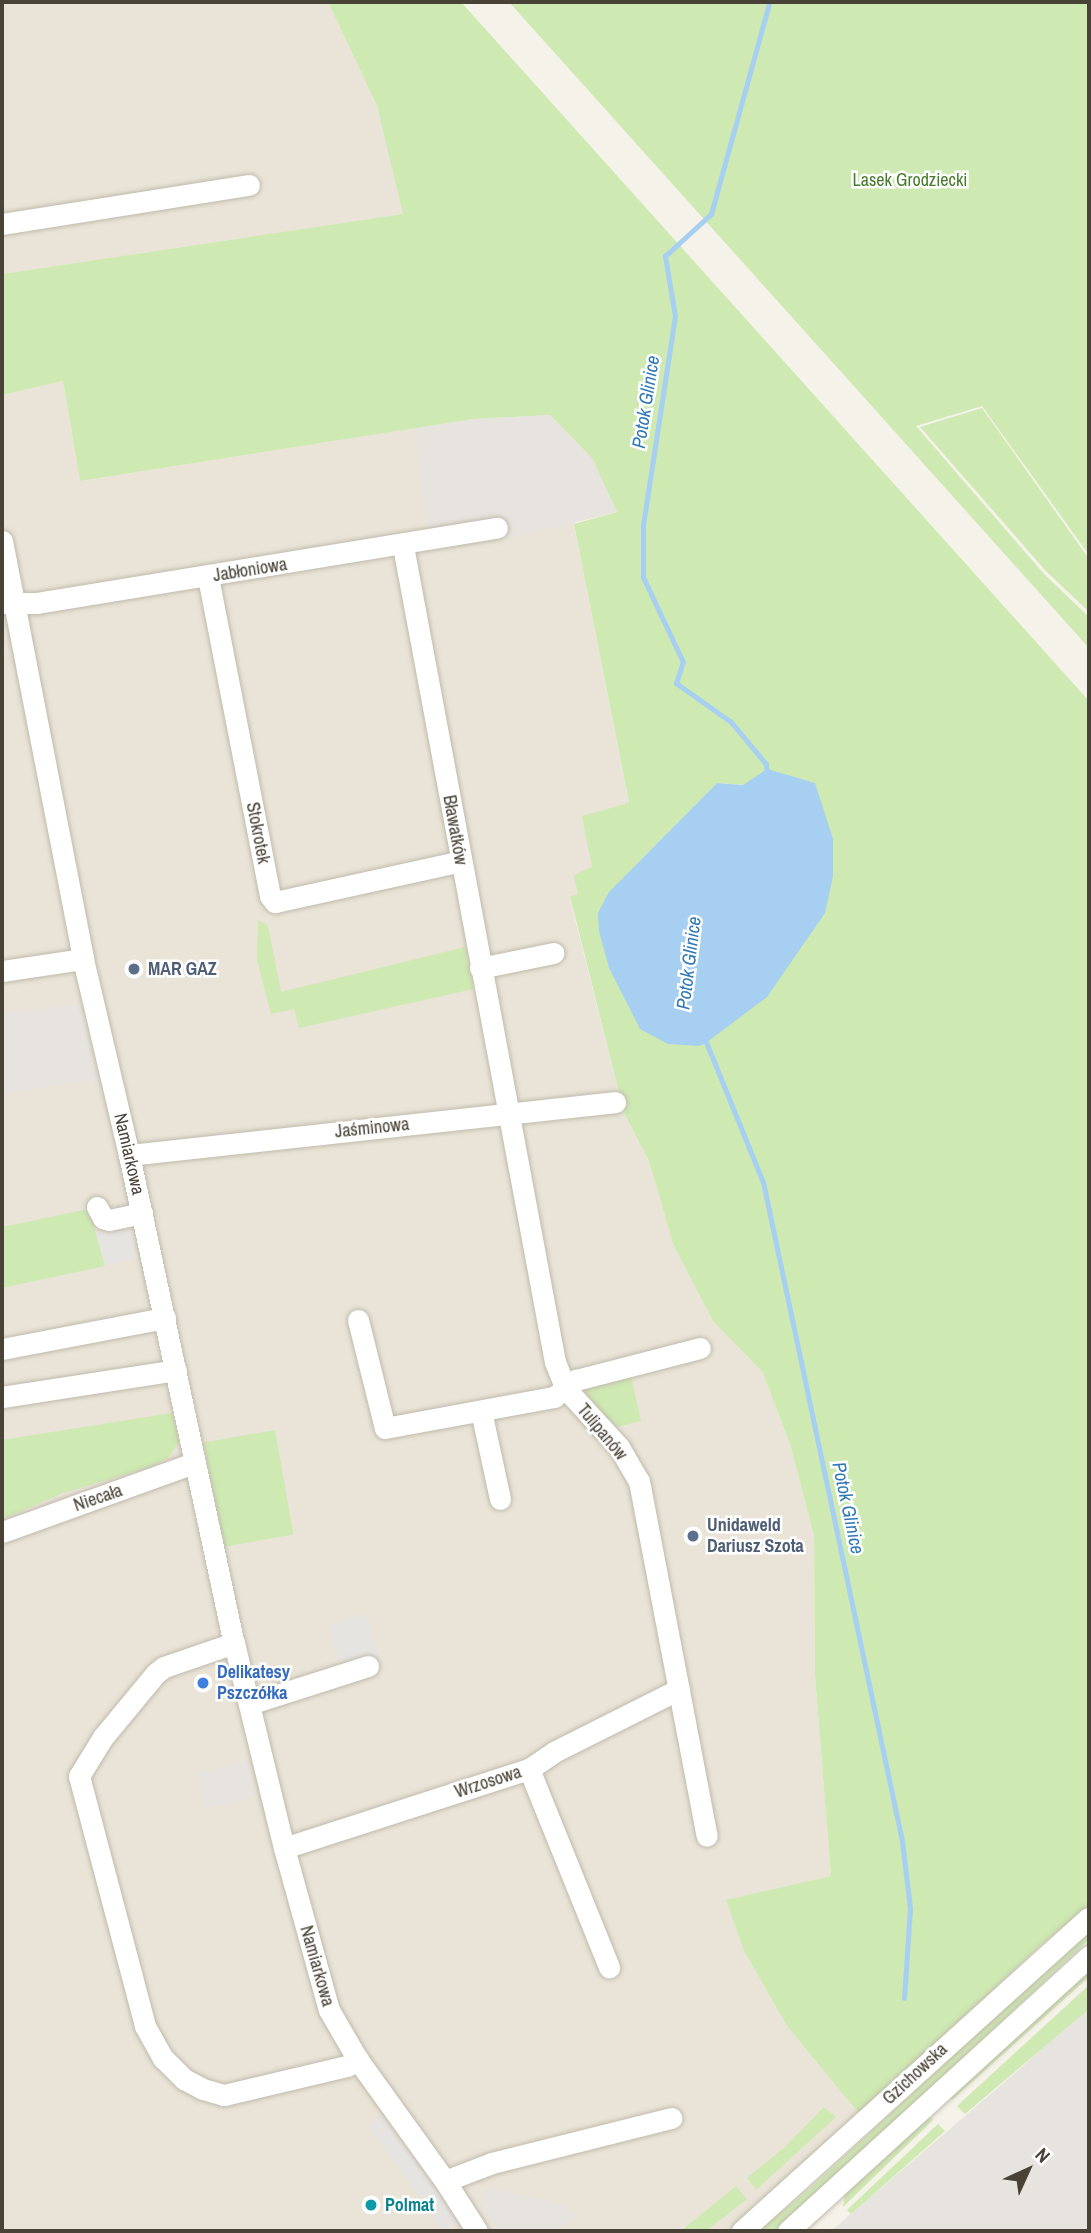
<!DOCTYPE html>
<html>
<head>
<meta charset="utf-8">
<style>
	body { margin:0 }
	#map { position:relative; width:1091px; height:2233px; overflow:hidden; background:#f5f2e9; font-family:"Archivo Narrow",sans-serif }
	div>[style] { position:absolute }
	.residential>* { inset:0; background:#e9e4d7 }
	.industrial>* { inset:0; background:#e7e3de; transform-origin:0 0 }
	.green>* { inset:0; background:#cee9b2; transform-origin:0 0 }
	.parking>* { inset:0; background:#e6e4e1; transform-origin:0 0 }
	.water>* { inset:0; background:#a6cff1 }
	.stream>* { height:5px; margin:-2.5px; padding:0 2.5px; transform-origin:2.5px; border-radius:2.5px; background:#a6cff1 }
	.roads { filter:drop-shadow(0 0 2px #c0baac) drop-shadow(0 0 2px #c0baac) }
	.minor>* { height:21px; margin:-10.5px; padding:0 10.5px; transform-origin:10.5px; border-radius:10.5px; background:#fff }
	.dots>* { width:19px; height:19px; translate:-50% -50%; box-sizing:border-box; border:4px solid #fff; border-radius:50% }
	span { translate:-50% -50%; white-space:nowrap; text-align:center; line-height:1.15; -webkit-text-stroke:5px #fff; paint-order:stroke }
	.park-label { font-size:18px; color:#457b2a }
	.street-label { font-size:18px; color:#494337 }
	.service-label { font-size:18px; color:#4e5e75; font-weight:700 }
	.left { translate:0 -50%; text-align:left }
	.shop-label { font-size:18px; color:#366cbe; font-weight:700 }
	.culture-label { font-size:18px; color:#0d838f; font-weight:700 }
	.water-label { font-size:19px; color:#2f78b6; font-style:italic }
	.frame { position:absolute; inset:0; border:4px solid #494337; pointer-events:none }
	.north { position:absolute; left:993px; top:2135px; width:70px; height:70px; -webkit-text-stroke:5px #fff; paint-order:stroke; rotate:45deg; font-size:19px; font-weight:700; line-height:28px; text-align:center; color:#494337 }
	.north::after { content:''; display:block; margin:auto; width:24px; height:32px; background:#494337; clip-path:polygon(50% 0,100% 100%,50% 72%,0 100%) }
</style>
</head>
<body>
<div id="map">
	<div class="residential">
		<i style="clip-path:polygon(2px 2px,328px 2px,377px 106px,404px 214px,2px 274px)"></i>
		<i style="clip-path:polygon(63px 381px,80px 481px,415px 428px,592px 458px,574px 525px,629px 804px,579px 894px,570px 896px,575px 919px,624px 1113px,649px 1161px,673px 1244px,762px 1371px,790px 1444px,814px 1536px,815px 1676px,831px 1876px,727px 1900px,744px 1951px,787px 2026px,860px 2115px,728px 2231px,2px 2231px,2px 395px)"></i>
	</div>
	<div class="industrial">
		<i style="clip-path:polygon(550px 415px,592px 458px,617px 512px,504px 540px,501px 522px,427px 531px,414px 428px,473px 419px)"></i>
		<i style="clip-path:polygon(79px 1004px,99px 1079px,2px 1094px,2px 1014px)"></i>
		<i style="left:249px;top:1761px;width:37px;height:53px;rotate:77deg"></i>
		<i style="clip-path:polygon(1089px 2006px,1089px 2231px,831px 2231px,1022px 2067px)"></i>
		<i style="clip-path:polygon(486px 2188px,552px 2201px,580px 2214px,555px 2231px,498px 2231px,480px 2203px)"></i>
	</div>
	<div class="green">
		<i style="clip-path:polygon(evenodd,328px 2px,461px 2px,1089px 701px,1089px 1906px,1042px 1944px,860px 2115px,787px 2026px,744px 1951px,726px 1900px,831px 1876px,815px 1676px,814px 1536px,790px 1444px,762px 1371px,713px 1321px,673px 1244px,649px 1161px,624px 1113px,570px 896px,578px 894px,574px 875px,592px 867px,582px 816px,629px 803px,574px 524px,617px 512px,592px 458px,550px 415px,473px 419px,80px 481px,63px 381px,2px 395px,2px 274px,403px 214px,377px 106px,328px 2px,717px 783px,748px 785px,631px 1011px,627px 1004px,615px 886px,717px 783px)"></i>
		<i style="clip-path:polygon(509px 2px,1089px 2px,1089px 555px,982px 406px,916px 426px,1044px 574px,1089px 617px,1089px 648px)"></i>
		<i style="clip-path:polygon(982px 408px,1089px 559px,1089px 612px,1045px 570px,920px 427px)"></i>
		<i style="clip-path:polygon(258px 920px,268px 926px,281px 992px,465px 947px,473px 989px,299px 1028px,294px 1009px,271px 1014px,257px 960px)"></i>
		<i style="clip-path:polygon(89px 1209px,105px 1266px,2px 1288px,2px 1227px)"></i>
		<i style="clip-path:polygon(630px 1372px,641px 1421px,617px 1427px,596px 1407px,581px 1385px)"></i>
		<i style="clip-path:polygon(172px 1413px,180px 1441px,168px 1458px,153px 1466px,63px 1493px,2px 1519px,2px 1440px)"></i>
		<i style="left:275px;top:1430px;width:106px;height:72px;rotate:80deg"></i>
		<i style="clip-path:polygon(1089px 1930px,1089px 1940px,793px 2216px,774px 2231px,759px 2231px,809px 2189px)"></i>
		<i style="clip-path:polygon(1089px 1965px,1089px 1977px,952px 2100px,950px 2095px)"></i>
		<i style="clip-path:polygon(1089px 1985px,1089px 2009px,965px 2114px,957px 2106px)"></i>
		<i style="clip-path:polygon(824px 2107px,836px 2117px,756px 2190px,747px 2178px,786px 2146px)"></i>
		<i style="clip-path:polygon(924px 2117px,934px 2119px,843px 2207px,845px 2193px)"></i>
		<i style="clip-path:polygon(938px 2124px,945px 2131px,851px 2214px,847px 2210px)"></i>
		<i style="clip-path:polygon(736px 2186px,747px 2199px,706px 2231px,681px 2231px)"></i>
	</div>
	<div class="parking">
		<i style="clip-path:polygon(122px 1227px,131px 1231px,137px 1258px,105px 1266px,96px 1233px)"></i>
		<i style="left:366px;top:1614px;width:47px;height:39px;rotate:73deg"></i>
		<i style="left:382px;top:2116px;width:130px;height:17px;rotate:54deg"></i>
	</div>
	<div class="water">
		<i style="clip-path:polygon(767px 769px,815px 783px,833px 839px,833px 876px,825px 913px,767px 997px,706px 1043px,699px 1046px,668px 1044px,640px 1029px,609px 968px,599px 931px,598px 913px,609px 892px,717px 783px,743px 785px)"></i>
	</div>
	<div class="stream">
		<i style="left:767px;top:776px;width:12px;rotate:-95deg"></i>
		<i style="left:766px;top:764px;width:55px;rotate:-129.8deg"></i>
		<i style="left:731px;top:722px;width:67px;rotate:-144.7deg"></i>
		<i style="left:676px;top:683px;width:22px;rotate:-72deg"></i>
		<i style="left:683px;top:662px;width:94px;rotate:-115.2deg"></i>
		<i style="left:643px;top:577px;width:52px;rotate:-90deg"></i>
		<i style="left:643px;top:525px;width:211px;rotate:-81.3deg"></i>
		<i style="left:675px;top:316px;width:61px;rotate:-99.5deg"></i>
		<i style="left:665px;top:256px;width:62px;rotate:-42.4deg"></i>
		<i style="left:711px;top:214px;width:219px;rotate:-74.6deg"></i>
		<i style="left:704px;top:1037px;width:157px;rotate:67.9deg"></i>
		<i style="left:763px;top:1182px;width:673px;rotate:78.09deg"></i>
		<i style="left:902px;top:1841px;width:67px;rotate:83.2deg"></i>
		<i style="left:910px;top:1908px;width:90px;rotate:93.8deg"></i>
	</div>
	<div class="roads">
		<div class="minor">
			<i style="left:2px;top:224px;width:250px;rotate:-9deg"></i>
			<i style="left:2px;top:541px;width:426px;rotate:79deg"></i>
			<i style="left:83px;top:959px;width:201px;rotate:76.8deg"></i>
			<i style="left:129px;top:1155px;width:499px;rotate:77.9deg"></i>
			<i style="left:234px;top:1643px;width:211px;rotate:76.3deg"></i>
			<i style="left:284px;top:1848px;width:168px;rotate:74.5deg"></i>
			<i style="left:329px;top:2010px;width:58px;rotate:59.9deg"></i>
			<i style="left:358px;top:2060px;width:149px;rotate:54.3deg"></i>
			<i style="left:445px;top:2181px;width:59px;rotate:57.4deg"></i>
			<i style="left:403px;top:546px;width:830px;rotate:79.45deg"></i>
			<i style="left:555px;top:1362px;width:29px;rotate:68deg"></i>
			<i style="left:566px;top:1389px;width:79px;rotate:47.6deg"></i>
			<i style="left:619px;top:1447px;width:39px;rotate:60deg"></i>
			<i style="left:639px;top:1481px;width:361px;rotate:79.2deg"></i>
			<i style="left:208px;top:577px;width:325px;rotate:79deg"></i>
			<i style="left:270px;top:896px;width:8px;rotate:50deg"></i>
			<i style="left:275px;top:902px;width:190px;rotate:-12.4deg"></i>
			<i style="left:2px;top:603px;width:35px"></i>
			<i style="left:37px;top:603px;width:466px;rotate:-9.3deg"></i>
			<i style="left:480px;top:968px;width:75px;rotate:-11.6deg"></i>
			<i style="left:2px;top:971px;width:82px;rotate:-8.4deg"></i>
			<i style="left:129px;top:1155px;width:489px;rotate:-6.2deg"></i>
			<i style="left:97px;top:1207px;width:13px;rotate:61deg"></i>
			<i style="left:103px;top:1218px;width:6px;rotate:18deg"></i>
			<i style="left:109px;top:1220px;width:34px;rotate:-12deg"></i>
			<i style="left:358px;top:1320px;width:111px;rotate:76deg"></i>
			<i style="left:385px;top:1428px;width:172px;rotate:-10.4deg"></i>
			<i style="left:554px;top:1397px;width:28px;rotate:-38deg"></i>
			<i style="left:576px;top:1380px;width:128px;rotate:-14.5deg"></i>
			<i style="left:2px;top:1349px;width:166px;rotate:-10.8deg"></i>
			<i style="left:2px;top:1397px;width:176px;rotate:-8.8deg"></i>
			<i style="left:481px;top:1411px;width:90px;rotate:77.8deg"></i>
			<i style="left:2px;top:1532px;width:204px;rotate:-19.8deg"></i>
			<i style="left:234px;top:1643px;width:74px;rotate:161.1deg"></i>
			<i style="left:164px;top:1667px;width:10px;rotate:143deg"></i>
			<i style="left:156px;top:1673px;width:83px;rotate:129.6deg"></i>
			<i style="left:103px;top:1737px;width:46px;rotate:121.6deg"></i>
			<i style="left:79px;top:1776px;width:259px;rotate:75.2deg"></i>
			<i style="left:145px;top:2026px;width:37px;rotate:61deg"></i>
			<i style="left:163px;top:2058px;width:30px;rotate:45deg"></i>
			<i style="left:184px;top:2079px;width:21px;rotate:28deg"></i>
			<i style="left:203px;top:2089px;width:22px;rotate:16deg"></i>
			<i style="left:224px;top:2095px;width:126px;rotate:-13.3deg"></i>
			<i style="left:347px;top:2066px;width:13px;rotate:-29deg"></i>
			<i style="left:249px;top:1704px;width:125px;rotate:-17.7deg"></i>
			<i style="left:529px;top:1769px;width:214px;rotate:68deg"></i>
			<i style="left:284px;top:1848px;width:257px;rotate:-17.9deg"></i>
			<i style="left:529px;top:1769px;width:30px;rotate:-34deg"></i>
			<i style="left:554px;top:1752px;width:140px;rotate:-26.7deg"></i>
			<i style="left:445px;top:2181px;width:50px;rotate:-21deg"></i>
			<i style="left:492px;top:2163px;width:185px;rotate:-14.1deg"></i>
			<i style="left:742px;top:2231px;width:467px;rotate:-42.1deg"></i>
			<i style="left:788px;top:2231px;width:408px;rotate:-42.4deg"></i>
		</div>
	</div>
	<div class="dots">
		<i style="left:134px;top:969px;background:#5c6f8a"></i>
		<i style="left:693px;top:1536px;background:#5c6f8a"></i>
		<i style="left:203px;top:1683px;background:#3f7fe0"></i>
		<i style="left:371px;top:2205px;background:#0f9aa8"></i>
	</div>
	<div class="park-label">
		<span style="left:910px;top:180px">Lasek Grodziecki</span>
	</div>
	<div class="street-label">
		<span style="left:250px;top:570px;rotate:-9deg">Jabłoniowa</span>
		<span style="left:455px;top:830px;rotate:80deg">Bławatków</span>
		<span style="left:258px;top:833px;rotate:79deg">Stokrotek</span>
		<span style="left:372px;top:1128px;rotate:-6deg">Jaśminowa</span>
		<span style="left:129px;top:1154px;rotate:77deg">Namiarkowa</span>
		<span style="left:602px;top:1432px;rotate:50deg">Tulipanów</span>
		<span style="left:98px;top:1498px;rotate:-19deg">Niecała</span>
		<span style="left:488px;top:1782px;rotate:-18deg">Wrzosowa</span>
		<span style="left:317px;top:1966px;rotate:74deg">Namiarkowa</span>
		<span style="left:915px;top:2074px;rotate:-43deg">Gzichowska</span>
	</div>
	<div class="service-label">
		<span class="left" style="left:148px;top:969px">MAR GAZ</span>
		<span class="left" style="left:707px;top:1536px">Unidaweld<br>Dariusz Szota</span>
	</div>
	<div class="shop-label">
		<span class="left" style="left:217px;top:1683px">Delikatesy<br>Pszczółka</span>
	</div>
	<div class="culture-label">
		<span class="left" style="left:385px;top:2205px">Polmat</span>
	</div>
	<div class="water-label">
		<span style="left:646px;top:402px;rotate:-81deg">Potok Glinice</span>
		<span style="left:689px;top:963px;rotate:-83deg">Potok Glinice</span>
		<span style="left:848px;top:1508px;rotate:78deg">Potok Glinice</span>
	</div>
	<div class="frame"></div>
	<div class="north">N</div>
</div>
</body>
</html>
